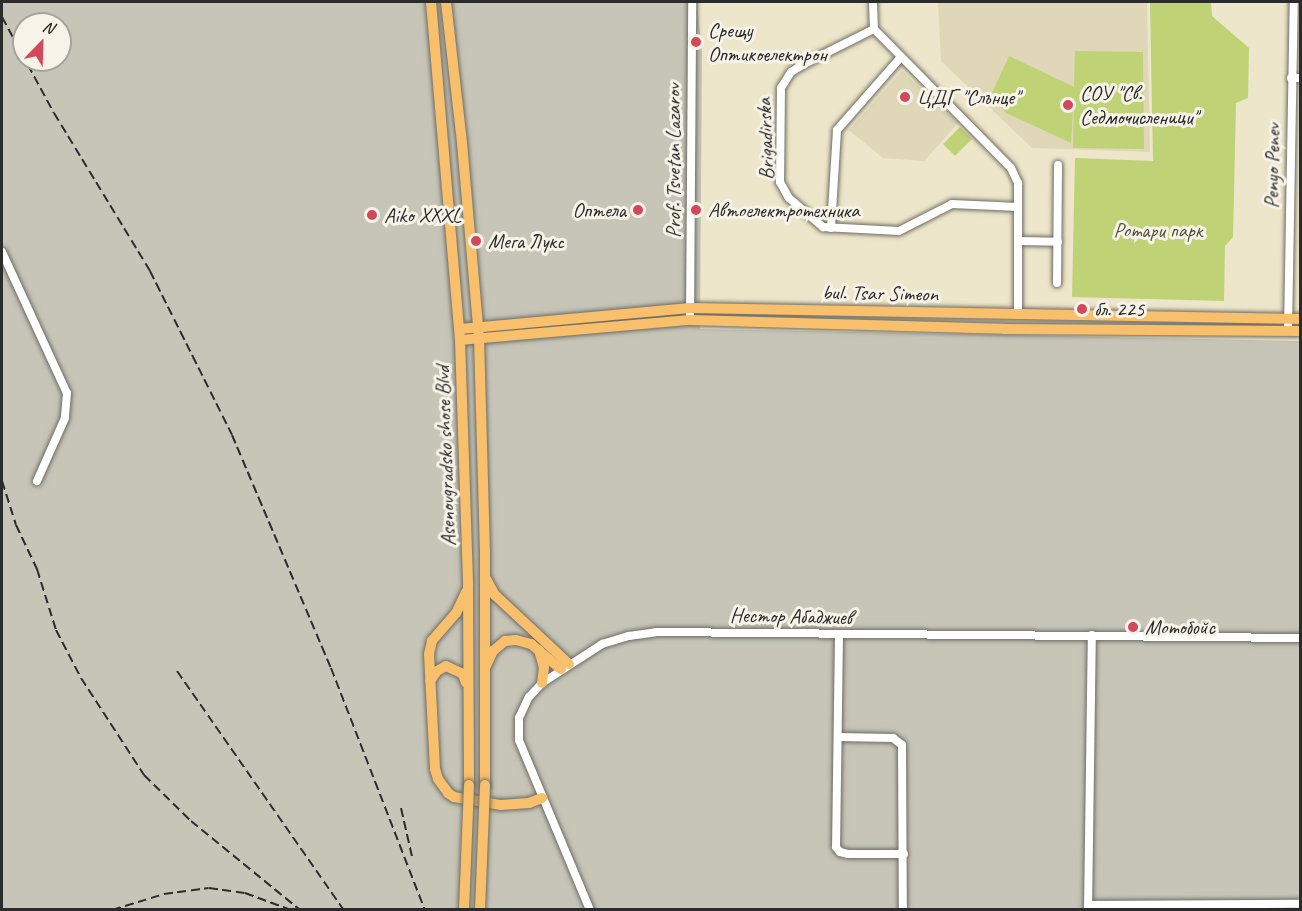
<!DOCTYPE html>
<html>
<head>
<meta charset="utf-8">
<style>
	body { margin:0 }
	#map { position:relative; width:1302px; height:911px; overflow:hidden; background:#ede6ca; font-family:Caveat,sans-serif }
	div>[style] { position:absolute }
	.built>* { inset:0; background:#dfd7b7 }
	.industrial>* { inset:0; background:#c6c5b8 }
	.green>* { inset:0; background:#bfd276; transform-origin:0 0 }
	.roads { filter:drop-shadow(0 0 2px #6f6c63) drop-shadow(0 0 2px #6f6c63) }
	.minor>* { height:8px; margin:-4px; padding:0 4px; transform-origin:4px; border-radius:4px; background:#fff }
	.major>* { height:10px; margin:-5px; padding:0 5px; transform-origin:5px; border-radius:5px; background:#f8bf6c }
	.rail>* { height:2px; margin-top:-1px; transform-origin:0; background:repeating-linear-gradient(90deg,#2b2b2b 0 9px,transparent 0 13.5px) }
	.bridges { filter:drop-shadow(0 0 2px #6f6c63) drop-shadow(0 0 2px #6f6c63) }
	.major-bridge>* { height:10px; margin:-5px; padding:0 5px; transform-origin:5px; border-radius:5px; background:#f8bf6c }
	.dots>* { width:16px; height:16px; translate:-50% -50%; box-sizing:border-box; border:3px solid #f7f3e8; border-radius:50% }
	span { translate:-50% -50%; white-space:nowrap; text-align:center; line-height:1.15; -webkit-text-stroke:6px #f7f3e8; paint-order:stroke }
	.poi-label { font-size:21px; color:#2b2b2b }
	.left { translate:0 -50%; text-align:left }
	.right { translate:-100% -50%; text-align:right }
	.street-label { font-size:21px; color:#2b2b2b }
	.park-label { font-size:21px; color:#50553e }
	.frame { position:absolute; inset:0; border:3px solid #2b2b2b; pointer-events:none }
	.north { position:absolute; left:12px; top:12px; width:60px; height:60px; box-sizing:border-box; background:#f7f3e8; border:2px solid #a5a39c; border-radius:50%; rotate:23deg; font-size:16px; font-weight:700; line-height:24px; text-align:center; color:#2b2b2b }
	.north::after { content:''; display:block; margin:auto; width:21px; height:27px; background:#d1495b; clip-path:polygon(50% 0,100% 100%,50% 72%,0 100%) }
</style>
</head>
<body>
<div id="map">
	<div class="built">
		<i style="clip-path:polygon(938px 2px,1147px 2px,1150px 152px,1032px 148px,941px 61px)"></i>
		<i style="clip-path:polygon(902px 71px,958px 123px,924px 161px,883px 158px,849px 130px)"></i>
	</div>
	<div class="industrial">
		<i style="clip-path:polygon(evenodd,2px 2px,697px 2px,702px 52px,700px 329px,1300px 341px,1300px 909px,2px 910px,2px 2px,24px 24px,60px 24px,60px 60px,24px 60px,24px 24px)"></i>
	</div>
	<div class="green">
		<i style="clip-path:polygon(1150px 2px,1211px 2px,1212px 16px,1249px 48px,1248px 98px,1236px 103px,1233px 237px,1225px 246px,1224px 301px,1072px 297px,1075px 158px,1153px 161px)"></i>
		<i style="clip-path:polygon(1075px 51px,1143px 52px,1144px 149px,1073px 148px,1074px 92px,1071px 143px,1006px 113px,991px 95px,1009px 56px,1074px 87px)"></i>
		<i style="left:960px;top:127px;width:17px;height:24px;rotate:45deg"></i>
	</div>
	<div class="roads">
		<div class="minor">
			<i style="left:873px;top:2px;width:27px;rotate:88deg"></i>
			<i style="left:874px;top:29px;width:195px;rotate:45.4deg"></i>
			<i style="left:1011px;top:168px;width:17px;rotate:65deg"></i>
			<i style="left:1018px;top:183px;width:132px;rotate:90deg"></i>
			<i style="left:874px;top:29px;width:78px;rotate:153.4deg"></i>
			<i style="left:804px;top:64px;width:15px;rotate:148deg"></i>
			<i style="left:791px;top:72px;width:19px;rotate:122deg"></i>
			<i style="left:781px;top:88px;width:94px;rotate:90.6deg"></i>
			<i style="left:780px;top:182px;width:18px;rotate:61deg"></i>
			<i style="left:789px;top:198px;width:45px;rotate:40.5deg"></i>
			<i style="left:823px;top:227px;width:76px;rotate:3deg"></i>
			<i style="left:899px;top:231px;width:59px;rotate:-27deg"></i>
			<i style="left:952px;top:204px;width:66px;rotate:2.6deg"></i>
			<i style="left:1291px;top:78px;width:9px"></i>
			<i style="left:831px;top:228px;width:98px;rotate:-86.5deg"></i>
			<i style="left:837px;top:130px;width:97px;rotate:-48.8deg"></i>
			<i style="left:1019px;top:241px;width:39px;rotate:1deg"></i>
			<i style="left:2px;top:252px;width:155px;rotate:65.3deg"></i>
			<i style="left:67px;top:393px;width:25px;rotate:95deg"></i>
			<i style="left:65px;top:418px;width:69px;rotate:114deg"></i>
			<i style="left:1057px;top:283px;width:118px;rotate:-89.5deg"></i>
			<i style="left:690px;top:320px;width:318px;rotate:-89.6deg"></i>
			<i style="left:1288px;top:331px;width:329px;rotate:-89deg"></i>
			<i style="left:839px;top:635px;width:212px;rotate:90.8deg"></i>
			<i style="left:836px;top:847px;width:6px;rotate:51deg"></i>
			<i style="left:840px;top:852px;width:8px;rotate:14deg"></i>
			<i style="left:848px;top:854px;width:56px"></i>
			<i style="left:838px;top:737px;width:55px;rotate:1deg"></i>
			<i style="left:893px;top:738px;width:11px;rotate:38deg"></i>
			<i style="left:902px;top:745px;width:165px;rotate:89.7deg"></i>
			<i style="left:1088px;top:905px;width:212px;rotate:-0.3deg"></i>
			<i style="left:590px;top:910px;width:184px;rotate:-112.7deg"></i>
			<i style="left:519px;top:740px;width:22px;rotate:-90deg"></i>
			<i style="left:519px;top:718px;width:23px;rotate:-65deg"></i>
			<i style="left:529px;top:697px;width:19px;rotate:-47deg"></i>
			<i style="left:542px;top:683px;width:72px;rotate:-33deg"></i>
			<i style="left:602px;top:644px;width:28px;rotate:-17deg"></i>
			<i style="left:629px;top:636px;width:27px;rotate:-8deg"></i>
			<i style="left:656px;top:632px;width:644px;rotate:0.53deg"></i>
			<i style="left:1088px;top:910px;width:275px;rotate:-89.2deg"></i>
		</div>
		<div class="major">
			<i style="left:431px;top:2px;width:339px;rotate:85.1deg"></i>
			<i style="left:460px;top:340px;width:246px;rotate:88.1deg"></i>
			<i style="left:468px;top:586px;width:199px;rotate:89.7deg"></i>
			<i style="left:446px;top:2px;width:142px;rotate:83.5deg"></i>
			<i style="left:462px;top:143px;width:196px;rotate:85deg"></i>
			<i style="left:479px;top:338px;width:213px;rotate:88.4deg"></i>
			<i style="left:485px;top:551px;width:234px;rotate:90deg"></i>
			<i style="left:460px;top:329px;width:231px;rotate:-5.2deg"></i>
			<i style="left:690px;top:308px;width:610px;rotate:1.03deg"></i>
			<i style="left:460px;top:340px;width:231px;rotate:-5deg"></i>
			<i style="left:690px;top:320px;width:314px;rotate:1.6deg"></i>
			<i style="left:1004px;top:329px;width:296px;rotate:0.4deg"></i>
			<i style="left:486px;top:579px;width:18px;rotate:61deg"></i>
			<i style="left:495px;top:595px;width:101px;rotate:43deg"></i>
			<i style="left:466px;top:592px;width:23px;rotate:115deg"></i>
			<i style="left:456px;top:613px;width:37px;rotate:131deg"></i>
			<i style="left:432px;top:641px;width:13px;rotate:103deg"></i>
			<i style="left:429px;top:654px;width:115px;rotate:87deg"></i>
			<i style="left:435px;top:769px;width:10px;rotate:73deg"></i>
			<i style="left:438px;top:779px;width:17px;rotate:54deg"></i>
			<i style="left:448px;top:793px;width:7px;rotate:34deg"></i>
			<i style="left:454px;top:797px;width:48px;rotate:9.7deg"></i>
			<i style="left:501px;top:805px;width:28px;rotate:-4deg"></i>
			<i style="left:529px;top:803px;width:14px;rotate:-21deg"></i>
			<i style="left:539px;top:650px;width:18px;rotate:74deg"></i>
			<i style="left:544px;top:667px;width:16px;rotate:97deg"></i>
			<i style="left:485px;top:668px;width:19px;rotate:-65deg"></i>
			<i style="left:493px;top:651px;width:16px;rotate:-40deg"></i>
			<i style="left:505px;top:641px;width:11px;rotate:-5deg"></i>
			<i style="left:516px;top:640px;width:16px;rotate:15deg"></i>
			<i style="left:531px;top:644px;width:39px;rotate:40deg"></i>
			<i style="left:430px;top:681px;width:12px;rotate:-55deg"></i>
			<i style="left:437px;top:671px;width:10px;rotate:-29deg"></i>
			<i style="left:446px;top:666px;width:19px;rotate:25deg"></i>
			<i style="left:463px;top:674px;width:9px;rotate:72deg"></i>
		</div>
	</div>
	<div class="rail">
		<i style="left:2px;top:17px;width:109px;rotate:61.6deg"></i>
		<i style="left:54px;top:113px;width:185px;rotate:58.7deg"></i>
		<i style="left:150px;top:271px;width:183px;rotate:63.4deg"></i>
		<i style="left:232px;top:435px;width:253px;rotate:67deg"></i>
		<i style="left:331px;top:668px;width:260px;rotate:68.8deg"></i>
		<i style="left:2px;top:481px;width:46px;rotate:72.3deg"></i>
		<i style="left:16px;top:525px;width:49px;rotate:64.5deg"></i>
		<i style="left:37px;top:569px;width:64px;rotate:72.7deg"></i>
		<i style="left:56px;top:630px;width:54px;rotate:62.5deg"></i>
		<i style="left:81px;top:678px;width:116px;rotate:57deg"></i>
		<i style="left:144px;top:775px;width:66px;rotate:44.4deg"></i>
		<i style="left:191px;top:821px;width:141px;rotate:39.2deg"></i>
		<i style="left:177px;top:671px;width:292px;rotate:55.1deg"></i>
		<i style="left:401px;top:808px;width:54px;rotate:77.2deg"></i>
		<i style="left:112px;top:910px;width:54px;rotate:-17.1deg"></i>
		<i style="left:164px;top:894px;width:45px;rotate:-7.6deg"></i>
		<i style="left:209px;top:888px;width:36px;rotate:8deg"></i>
		<i style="left:245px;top:893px;width:49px;rotate:20.3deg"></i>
	</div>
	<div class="bridges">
		<div class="major-bridge">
			<i style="left:464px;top:910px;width:125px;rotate:-87.7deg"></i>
			<i style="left:480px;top:910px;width:125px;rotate:-87.7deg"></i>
		</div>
	</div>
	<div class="dots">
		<i style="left:696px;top:42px;background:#d1495b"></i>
		<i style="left:905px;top:97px;background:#d1495b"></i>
		<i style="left:1068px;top:105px;background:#d1495b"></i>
		<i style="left:638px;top:210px;background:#d1495b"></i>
		<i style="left:696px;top:210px;background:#d1495b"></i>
		<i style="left:372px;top:215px;background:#d1495b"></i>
		<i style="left:476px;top:241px;background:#d1495b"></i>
		<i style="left:1082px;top:309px;background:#d1495b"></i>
		<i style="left:1133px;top:627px;background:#d1495b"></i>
	</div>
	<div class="poi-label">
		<span class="left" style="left:708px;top:42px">Срещу<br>Оптикоелектрон</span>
		<span class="left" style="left:1080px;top:105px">СОУ "Св.<br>Седмочисленици"</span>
		<span class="left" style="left:917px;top:97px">ЦДГ "Слънце"</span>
		<span class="right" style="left:626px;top:210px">Оптела</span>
		<span class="left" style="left:708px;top:210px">Автоелектротехника</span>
		<span class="left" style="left:384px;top:215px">Aiko XXXL</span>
		<span class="left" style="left:488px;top:241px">Мега Лукс</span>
		<span class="left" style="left:1094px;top:309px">бл. 225</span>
		<span class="left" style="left:1145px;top:627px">Мотобойс</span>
	</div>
	<div class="street-label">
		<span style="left:765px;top:139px;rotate:-92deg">Brigadirska</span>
		<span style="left:673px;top:161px;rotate:-90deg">Prof. Tsvetan Lazarov</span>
		<span style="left:1272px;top:166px;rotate:-89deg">Penyo Penev</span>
		<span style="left:880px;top:293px;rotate:1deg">bul. Tsar Simeon</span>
		<span style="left:445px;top:456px;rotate:-92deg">Asenovgradsko shose Blvd</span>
		<span style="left:791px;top:616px;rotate:1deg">Нестор Абаджиев</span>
	</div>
	<div class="park-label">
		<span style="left:1158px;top:230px">Ротари парк</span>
	</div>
	<div class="frame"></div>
	<div class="north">N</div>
</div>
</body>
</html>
